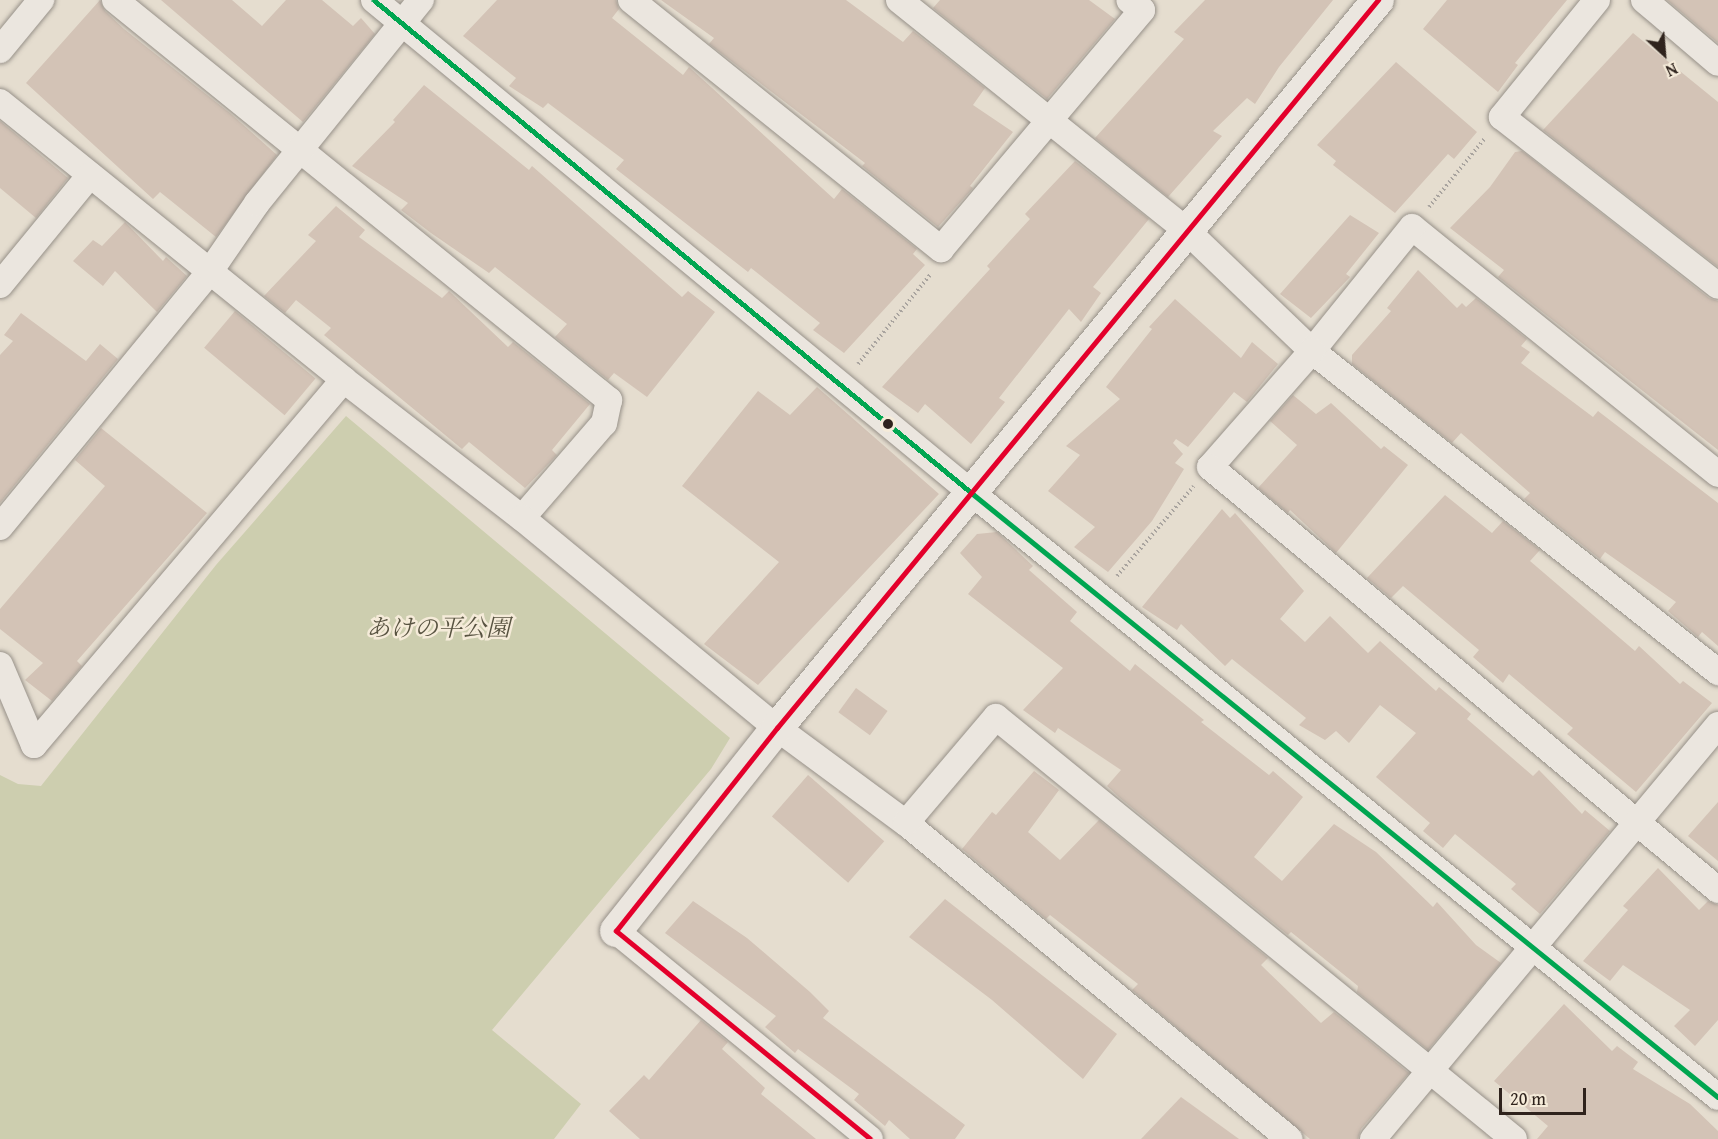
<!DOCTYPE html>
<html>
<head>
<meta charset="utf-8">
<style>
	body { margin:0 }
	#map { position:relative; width:1718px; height:1139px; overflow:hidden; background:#e5ddcf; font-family:"Gentium Book Plus","Noto Serif JP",serif }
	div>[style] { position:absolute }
	.green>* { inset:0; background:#cdceaf }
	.building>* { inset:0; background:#d3c3b6; transform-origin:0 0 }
	.path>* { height:4px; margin-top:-2px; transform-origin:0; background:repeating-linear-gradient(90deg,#a9a49f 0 1.5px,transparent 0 4.5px) }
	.roads { filter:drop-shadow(0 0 2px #979189) drop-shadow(0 0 2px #979189) }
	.minor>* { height:26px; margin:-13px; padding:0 13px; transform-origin:13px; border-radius:13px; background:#ebe6df }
	.tertiary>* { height:32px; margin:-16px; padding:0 16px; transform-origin:16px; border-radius:16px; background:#ebe6df }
	.bus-1>* { height:4.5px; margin:-2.25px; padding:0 2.25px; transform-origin:2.25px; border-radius:2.25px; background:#00a651 }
	.bus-2>* { height:4.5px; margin:-2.25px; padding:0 2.25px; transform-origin:2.25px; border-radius:2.25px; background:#e4002b }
	.dots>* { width:16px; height:16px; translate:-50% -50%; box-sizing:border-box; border:3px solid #f5ebd9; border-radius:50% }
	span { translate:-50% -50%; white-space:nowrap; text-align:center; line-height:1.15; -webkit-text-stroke:5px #f5ebd9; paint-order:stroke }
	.park-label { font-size:24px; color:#585341; font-style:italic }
	.north { position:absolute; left:1634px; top:24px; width:60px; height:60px; -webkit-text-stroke:4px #f5ebd9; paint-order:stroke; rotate:154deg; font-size:16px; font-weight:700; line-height:24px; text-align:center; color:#2f231d }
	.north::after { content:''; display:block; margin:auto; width:21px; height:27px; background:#2f231d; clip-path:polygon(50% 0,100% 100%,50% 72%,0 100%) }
	.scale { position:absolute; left:1499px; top:1088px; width:87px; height:27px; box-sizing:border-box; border:3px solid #2f231d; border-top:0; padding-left:8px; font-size:18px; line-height:21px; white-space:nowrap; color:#2f231d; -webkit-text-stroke:4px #f5ebd9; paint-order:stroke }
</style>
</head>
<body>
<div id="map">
	<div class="green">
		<i style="clip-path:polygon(346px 416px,730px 738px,711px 769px,492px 1030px,581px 1104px,554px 1139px,0 1139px,0 775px,18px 784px,41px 786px,216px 565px)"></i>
	</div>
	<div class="building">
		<i style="clip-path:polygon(100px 0,105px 11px,124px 29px,231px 114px,277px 155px,216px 237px,160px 192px,153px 199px,26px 83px)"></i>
		<i style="clip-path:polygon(161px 0,232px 0,262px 26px,286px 0,322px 0,353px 26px,361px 18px,375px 34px,303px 122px)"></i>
		<i style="clip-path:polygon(497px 0,616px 0,619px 9px,612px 18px,683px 75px,689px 67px,834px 199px,842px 189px,917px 249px,913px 254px,925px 265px,844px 353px,813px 330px,820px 323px,751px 268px,748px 272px,616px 169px,624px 160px,548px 103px,543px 108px,509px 86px,516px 78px,463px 36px)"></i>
		<i style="clip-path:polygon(661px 0,846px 0,903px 42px,913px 31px,985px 88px,973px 105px,1013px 132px,970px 186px,973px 188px,938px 227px,862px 166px,865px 163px,709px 44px,714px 38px)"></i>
		<i style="clip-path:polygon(940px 0,1089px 0,1115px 19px,1047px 99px,933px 8px)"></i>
		<i style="clip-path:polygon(1205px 0,1333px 0,1279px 67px,1255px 104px,1247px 98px,1213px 131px,1222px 136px,1168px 197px,1095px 138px,1184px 39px,1174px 32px)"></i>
		<i style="clip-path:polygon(1447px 0,1567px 0,1515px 63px,1518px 65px,1498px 92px,1423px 29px)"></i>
		<i style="clip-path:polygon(1667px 0,1718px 0,1718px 43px)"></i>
		<i style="clip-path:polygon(1633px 33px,1718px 102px,1718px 267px,1543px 130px)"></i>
		<i style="clip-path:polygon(1396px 62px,1477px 132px,1454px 159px,1448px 154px,1395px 213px,1333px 165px,1336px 161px,1317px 145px)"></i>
		<i style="clip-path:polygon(424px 85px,529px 170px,532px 166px,682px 297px,688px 291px,715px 312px,647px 397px,614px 373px,608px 380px,555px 337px,567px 324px,495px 267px,489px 273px,431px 233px,401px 210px,408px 203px,352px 166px,395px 122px,393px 120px)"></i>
		<i style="clip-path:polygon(0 121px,68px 178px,36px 218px,0 188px)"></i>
		<i style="clip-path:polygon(1522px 151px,1709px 298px,1718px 301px,1718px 450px,1498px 277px,1504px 270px,1450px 228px,1490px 187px,1515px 152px)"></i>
		<i style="clip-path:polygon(1075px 161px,1149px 219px,1093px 287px,1101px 293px,1081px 322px,1069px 309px,999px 398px,1005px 402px,971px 444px,925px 404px,918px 413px,882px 387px,990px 269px,987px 266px,1030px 219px,1025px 214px)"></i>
		<i style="clip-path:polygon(336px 206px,365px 230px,359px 237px,442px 298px,449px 291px,508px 347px,513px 342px,590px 404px,552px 450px,557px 455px,525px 488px,469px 442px,462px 449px,324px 335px,331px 328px,296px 300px,285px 313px,264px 296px,316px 241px,308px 235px)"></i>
		<i style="clip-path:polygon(1350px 215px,1379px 233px,1346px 274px,1350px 277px,1311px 318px,1280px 294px)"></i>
		<i style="clip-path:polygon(125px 222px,163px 261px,166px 257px,187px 276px,157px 312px,115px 271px,103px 286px,73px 261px,93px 240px,102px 246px)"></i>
		<i style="clip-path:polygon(1418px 270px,1457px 308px,1462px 303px,1466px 307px,1476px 298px,1527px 339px,1521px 346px,1530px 352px,1521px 363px,1593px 417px,1598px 411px,1718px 503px,1718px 646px,1702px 632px,1698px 637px,1668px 611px,1676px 602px,1605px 552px,1600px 559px,1524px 499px,1530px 493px,1461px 433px,1452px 443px,1352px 364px,1352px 355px,1391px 311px,1387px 308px)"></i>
		<i style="clip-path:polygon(1175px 299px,1241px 358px,1252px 342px,1278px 364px,1247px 402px,1234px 392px,1188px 447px,1176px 439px,1173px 443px,1183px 454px,1175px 463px,1184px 469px,1152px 521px,1108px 572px,1074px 547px,1095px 527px,1048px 491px,1080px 455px,1066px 446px,1120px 399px,1106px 387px,1152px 329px,1149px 327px)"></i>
		<i style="left:235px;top:311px;width:105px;height:48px;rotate:40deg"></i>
		<i style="clip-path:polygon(21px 313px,86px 361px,100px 344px,118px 359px,0 503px,0 355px,13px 341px,4px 335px)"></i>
		<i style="clip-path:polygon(817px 387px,939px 494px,758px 685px,704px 644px,779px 562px,682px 486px,758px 391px,790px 415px)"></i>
		<i style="clip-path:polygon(1293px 395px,1316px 414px,1331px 403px,1381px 449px,1384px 446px,1408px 465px,1336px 553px,1290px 510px,1288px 513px,1258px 488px,1297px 445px,1270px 421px)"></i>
		<i style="clip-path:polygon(101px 428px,207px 513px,77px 661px,82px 666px,52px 701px,25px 680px,43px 663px,0 629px,0 609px,105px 486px,75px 460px)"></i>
		<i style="clip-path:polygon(1445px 495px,1492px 533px,1503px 521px,1540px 550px,1530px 561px,1635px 651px,1639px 646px,1680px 684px,1683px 681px,1712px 703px,1636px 792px,1567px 734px,1573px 728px,1509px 674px,1503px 683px,1473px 657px,1479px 650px,1403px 586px,1391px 598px,1367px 578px)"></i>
		<i style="clip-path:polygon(1222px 509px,1230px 518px,1235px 513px,1304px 591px,1280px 619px,1305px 642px,1330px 616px,1368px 653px,1380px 641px,1436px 691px,1439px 687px,1471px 714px,1467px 719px,1533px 776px,1539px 770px,1582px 814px,1585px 810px,1610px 831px,1540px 914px,1511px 889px,1516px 884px,1455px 834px,1443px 848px,1423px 831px,1430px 823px,1376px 777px,1416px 733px,1380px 705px,1349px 743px,1336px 731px,1325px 740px,1299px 725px,1306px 718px,1232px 659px,1225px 666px,1181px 624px,1177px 630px,1142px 607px)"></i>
		<i style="clip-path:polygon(997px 532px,1033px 566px,1029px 570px,1077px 612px,1070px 621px,1130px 671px,1135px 664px,1204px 720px,1201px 722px,1269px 775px,1273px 771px,1303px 797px,1254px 857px,1282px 881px,1334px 824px,1376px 852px,1433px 907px,1437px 902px,1476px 945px,1501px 963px,1428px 1050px,1357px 992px,1358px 986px,1291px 932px,1288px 935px,1120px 798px,1107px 786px,1121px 770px,1058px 728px,1055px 733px,1023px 710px,1063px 668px,968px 594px,982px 577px,960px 553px,977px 534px)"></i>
		<i style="left:856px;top:688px;width:39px;height:30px;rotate:36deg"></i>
		<i style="clip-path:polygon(1034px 771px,1059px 790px,1028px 832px,1060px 860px,1099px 820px,1268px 958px,1261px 965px,1321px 1023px,1334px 1012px,1409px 1073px,1361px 1129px,1358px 1139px,1310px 1139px,1132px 990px,1138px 984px,1050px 915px,1046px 919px,962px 849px,992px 812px,996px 815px)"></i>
		<i style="left:808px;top:775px;width:101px;height:55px;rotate:41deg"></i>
		<i style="clip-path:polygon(1718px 802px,1718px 861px,1688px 836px)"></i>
		<i style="clip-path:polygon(1658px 868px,1699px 910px,1708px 901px,1718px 905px,1718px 1020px,1695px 1046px,1674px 1026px,1690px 1010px,1623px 965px,1610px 981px,1583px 961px,1628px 910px,1623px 906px)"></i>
		<i style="clip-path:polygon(945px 899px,1117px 1034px,1083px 1079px,992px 1000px,909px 937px)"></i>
		<i style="clip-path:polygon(693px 901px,747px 938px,810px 992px,829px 1011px,823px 1018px,965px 1125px,955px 1139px,910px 1139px,889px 1120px,885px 1126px,854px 1100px,859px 1094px,798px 1049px,795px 1053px,765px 1027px,776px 1016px,665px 933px)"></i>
		<i style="clip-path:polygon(1564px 1004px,1612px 1051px,1617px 1046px,1638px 1062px,1633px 1069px,1690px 1104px,1718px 1131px,1718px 1139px,1537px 1139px,1548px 1126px,1494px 1081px)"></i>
		<i style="clip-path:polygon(701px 1020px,728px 1042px,722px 1049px,765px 1088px,761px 1094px,816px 1139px,640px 1139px,609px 1111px,644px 1075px,649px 1080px)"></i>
		<i style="clip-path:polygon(1181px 1097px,1239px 1139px,1141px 1139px)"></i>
	</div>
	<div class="path">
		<i style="left:1429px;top:207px;width:89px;rotate:-50.9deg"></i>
		<i style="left:858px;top:364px;width:116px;rotate:-51deg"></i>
		<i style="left:1117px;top:576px;width:118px;rotate:-49.5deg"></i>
	</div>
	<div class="roads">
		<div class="minor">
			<i style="left:115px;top:0;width:636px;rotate:39deg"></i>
			<i style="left:609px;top:400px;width:24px;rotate:102deg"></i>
			<i style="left:604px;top:423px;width:125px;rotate:130.8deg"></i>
			<i style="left:374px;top:0;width:776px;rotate:39.51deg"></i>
			<i style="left:973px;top:494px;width:958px;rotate:38.99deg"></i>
			<i style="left:631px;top:0;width:398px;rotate:38.8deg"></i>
			<i style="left:941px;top:249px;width:312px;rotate:-49.9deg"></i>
			<i style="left:1142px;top:10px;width:16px;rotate:-142deg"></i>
			<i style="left:899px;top:0;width:368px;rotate:38.7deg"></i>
			<i style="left:1186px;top:230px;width:175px;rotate:43.8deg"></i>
			<i style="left:1312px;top:351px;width:518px;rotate:38.33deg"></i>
			<i style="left:1597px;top:0;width:151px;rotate:129.1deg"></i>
			<i style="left:1502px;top:117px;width:274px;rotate:38deg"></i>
			<i style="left:1644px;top:0;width:97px;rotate:40.4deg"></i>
			<i style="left:0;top:50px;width:65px;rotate:-50.6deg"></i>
			<i style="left:0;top:102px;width:442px;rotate:38.9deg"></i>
			<i style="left:344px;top:380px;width:225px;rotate:37.8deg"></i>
			<i style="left:522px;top:518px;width:330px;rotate:39.5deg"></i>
			<i style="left:777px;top:728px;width:160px;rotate:36.4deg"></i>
			<i style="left:906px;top:823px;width:497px;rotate:39.5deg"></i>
			<i style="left:0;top:285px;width:142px;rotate:-50.7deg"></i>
			<i style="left:1718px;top:474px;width:393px;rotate:-141.1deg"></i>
			<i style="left:1412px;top:227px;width:159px;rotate:128.9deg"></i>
			<i style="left:1312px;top:351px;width:154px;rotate:131.3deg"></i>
			<i style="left:1210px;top:467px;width:661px;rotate:39.78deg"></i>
			<i style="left:0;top:527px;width:333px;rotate:-50.6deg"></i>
			<i style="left:211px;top:270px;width:81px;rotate:-55.5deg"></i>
			<i style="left:257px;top:203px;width:261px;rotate:-51.1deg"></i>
			<i style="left:0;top:665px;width:87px;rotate:67deg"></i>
			<i style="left:34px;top:745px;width:479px;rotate:-49.7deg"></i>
			<i style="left:906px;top:823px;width:139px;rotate:-49.7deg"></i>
			<i style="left:996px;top:717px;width:668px;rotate:39.17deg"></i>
			<i style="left:616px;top:931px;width:328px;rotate:39.3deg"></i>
			<i style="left:1373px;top:1139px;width:539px;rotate:-50.19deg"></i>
		</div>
		<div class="tertiary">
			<i style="left:616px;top:931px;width:259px;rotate:-51.6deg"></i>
			<i style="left:777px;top:728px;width:944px;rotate:-50.46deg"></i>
		</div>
	</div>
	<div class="bus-1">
		<i style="left:374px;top:0;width:776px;rotate:39.51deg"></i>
		<i style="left:973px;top:494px;width:958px;rotate:38.99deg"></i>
	</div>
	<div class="bus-2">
		<i style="left:870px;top:1139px;width:328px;rotate:-140.7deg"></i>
		<i style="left:616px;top:931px;width:259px;rotate:-51.6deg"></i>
		<i style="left:777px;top:728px;width:944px;rotate:-50.46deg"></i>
	</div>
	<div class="dots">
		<i style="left:888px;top:424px;background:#2f231d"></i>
	</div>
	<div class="park-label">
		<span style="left:438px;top:628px">あけの平公園</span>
	</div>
	<div class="north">N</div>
	<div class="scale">20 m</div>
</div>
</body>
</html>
